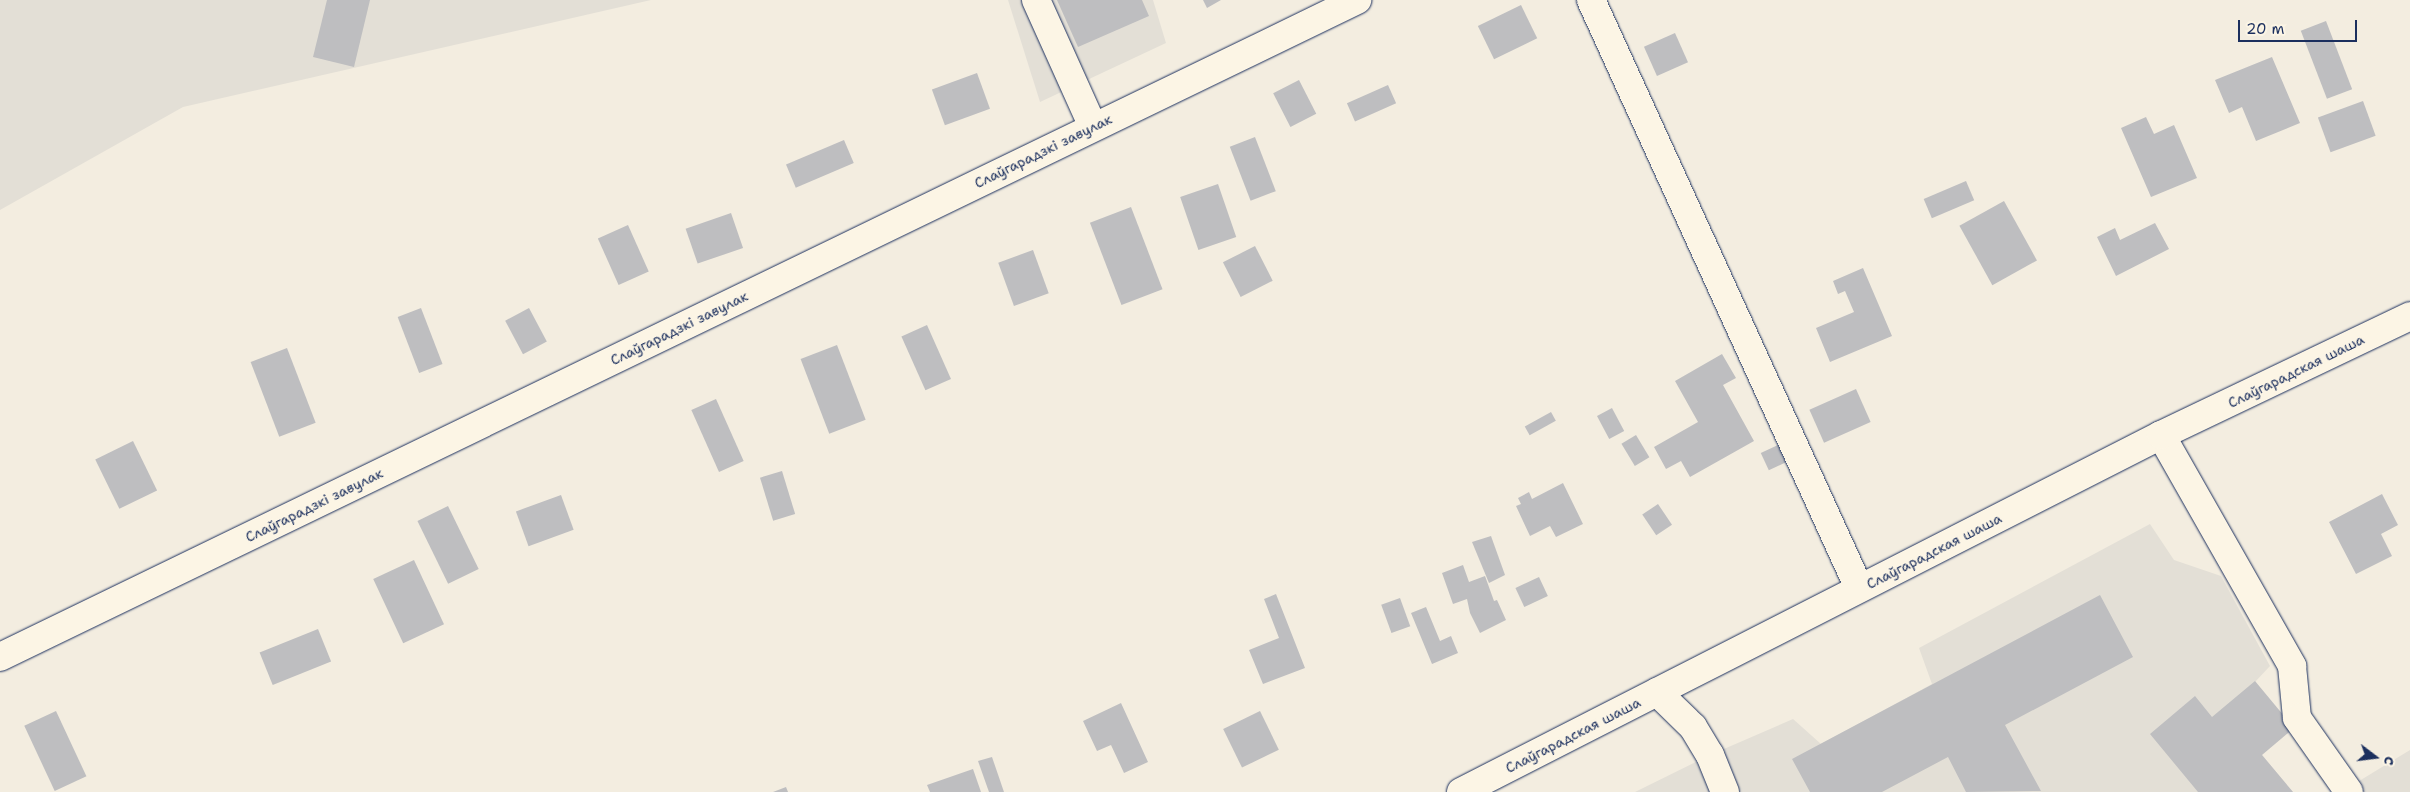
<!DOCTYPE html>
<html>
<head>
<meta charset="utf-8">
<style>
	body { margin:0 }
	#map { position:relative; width:2410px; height:792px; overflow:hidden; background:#f3ede0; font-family:"Shantell Sans",sans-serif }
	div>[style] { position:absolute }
	.built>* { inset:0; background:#e3dfd6 }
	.building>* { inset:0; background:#bebec0; transform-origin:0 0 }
	.roads { filter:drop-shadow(0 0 1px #1b2f5e) drop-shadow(0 0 1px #1b2f5e) }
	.minor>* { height:28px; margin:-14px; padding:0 14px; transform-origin:14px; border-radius:14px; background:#fcf5e5 }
	.major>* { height:28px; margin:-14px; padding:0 14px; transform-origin:14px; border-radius:14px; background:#fcf5e5 }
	span { translate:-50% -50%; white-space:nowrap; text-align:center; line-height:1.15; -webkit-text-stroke:4px #fcf5e5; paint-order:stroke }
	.street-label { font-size:14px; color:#1b2f5e }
	.north { position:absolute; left:2350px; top:732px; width:50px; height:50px; -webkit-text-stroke:4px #fcf5e5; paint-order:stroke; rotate:105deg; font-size:14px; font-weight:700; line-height:20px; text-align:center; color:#1b2f5e }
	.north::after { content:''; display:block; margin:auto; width:18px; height:22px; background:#1b2f5e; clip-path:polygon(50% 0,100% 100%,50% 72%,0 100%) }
	.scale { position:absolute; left:2238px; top:20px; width:119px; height:22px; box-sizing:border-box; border:2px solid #1b2f5e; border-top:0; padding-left:6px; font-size:15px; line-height:18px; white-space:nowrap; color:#1b2f5e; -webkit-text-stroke:4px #fcf5e5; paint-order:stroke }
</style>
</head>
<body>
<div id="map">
	<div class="built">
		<i style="clip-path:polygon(0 0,651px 0,183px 107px,0 210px)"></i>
		<i style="clip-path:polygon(1008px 0,1153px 0,1166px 43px,1040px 102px)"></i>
		<i style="clip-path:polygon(2150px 524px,2174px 560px,2221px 576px,2270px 666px,2255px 682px,2262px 755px,2293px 792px,1635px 792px,1710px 755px,1793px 719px,1821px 744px,1932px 684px,1919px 648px)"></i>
		<i style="clip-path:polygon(2410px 750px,2410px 792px,2340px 792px,2346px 789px)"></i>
	</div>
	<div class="building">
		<i style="clip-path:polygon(327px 0,370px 0,354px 67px,313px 57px)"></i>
		<i style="clip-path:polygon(1057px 0,1142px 0,1149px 16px,1078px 47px)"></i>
		<i style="clip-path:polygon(1203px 0,1221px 0,1207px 8px)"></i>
		<i style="left:1521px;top:5px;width:37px;height:48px;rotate:64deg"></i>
		<i style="left:2326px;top:21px;width:73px;height:27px;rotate:69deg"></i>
		<i style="left:1675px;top:33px;width:32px;height:34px;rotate:66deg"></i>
		<i style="clip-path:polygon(2272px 57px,2300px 123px,2256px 141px,2242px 107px,2229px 113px,2215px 80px)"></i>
		<i style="left:977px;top:73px;width:38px;height:48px;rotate:70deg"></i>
		<i style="left:1299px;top:80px;width:38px;height:29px;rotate:63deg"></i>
		<i style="left:1388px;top:85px;width:20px;height:45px;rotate:66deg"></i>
		<i style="left:2363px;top:101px;width:37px;height:48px;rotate:70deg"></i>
		<i style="clip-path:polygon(2146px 117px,2154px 134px,2174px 125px,2197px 178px,2151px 197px,2121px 128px)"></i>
		<i style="left:1255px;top:137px;width:58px;height:27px;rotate:69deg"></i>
		<i style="left:844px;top:140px;width:25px;height:63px;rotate:67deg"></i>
		<i style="left:1966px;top:181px;width:21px;height:46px;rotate:67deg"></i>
		<i style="left:1218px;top:184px;width:56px;height:40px;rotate:71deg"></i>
		<i style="left:2004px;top:201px;width:68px;height:51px;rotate:61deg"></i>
		<i style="left:1131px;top:207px;width:88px;height:44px;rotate:69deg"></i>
		<i style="left:731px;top:213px;width:37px;height:48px;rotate:71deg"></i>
		<i style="clip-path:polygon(2155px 223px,2169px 249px,2116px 276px,2097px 237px,2115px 228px,2120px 240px)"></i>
		<i style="left:628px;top:225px;width:51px;height:33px;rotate:66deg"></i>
		<i style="left:1255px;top:246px;width:39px;height:36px;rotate:63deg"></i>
		<i style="left:1033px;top:250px;width:46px;height:37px;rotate:70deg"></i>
		<i style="clip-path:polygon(1863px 268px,1892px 336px,1830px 362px,1816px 328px,1854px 312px,1845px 291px,1838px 294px,1833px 281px)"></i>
		<i style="left:421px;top:308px;width:60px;height:25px;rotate:69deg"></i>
		<i style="left:529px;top:308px;width:38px;height:27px;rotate:62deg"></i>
		<i style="left:927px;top:325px;width:59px;height:28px;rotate:66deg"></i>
		<i style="left:837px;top:345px;width:80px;height:39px;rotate:69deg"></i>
		<i style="left:287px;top:348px;width:80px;height:39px;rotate:69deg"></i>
		<i style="clip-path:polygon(1722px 354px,1736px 378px,1723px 385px,1754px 441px,1690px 477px,1681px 461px,1666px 469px,1654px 447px,1698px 422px,1675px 381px)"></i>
		<i style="left:1856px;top:389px;width:36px;height:51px;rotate:66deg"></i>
		<i style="left:716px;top:399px;width:68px;height:27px;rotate:66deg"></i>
		<i style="left:1612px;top:408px;width:26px;height:17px;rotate:62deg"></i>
		<i style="left:1551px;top:412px;width:10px;height:30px;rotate:61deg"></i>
		<i style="left:1636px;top:435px;width:26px;height:17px;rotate:59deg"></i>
		<i style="left:133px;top:441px;width:55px;height:42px;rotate:64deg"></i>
		<i style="left:1778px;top:445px;width:19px;height:19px;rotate:65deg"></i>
		<i style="left:782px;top:471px;width:45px;height:23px;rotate:73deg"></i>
		<i style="clip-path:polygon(1563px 483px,1583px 524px,1556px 537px,1550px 526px,1530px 536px,1516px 506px,1521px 504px,1518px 498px,1529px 492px,1532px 499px)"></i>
		<i style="clip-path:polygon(2382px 494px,2398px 525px,2381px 534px,2392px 556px,2356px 574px,2329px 522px)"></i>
		<i style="left:561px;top:495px;width:37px;height:48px;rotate:70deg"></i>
		<i style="left:1658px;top:504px;width:25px;height:19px;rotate:56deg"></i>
		<i style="left:448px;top:506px;width:70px;height:34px;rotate:64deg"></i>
		<i style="clip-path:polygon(1491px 536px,1505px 575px,1489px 583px,1472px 542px)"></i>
		<i style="left:414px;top:560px;width:71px;height:45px;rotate:65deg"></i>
		<i style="clip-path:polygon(1463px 565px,1469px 582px,1485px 576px,1494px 601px,1497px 600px,1506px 620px,1480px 633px,1470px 613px,1467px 599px,1453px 604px,1442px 573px)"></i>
		<i style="left:1539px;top:577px;width:21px;height:26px;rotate:65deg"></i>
		<i style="clip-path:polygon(1276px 594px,1305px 668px,1263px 684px,1249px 650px,1279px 638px,1264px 599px)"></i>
		<i style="clip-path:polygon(2100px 595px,2133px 657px,2005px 725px,2041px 791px,1966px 792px,1948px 757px,1882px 792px,1810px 792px,1792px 759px)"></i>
		<i style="left:1400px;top:598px;width:30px;height:20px;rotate:70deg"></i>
		<i style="clip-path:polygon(1426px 607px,1440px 641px,1451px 636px,1458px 653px,1432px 664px,1411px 613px)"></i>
		<i style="left:318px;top:629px;width:35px;height:63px;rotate:68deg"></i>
		<i style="clip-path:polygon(2255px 681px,2294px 728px,2262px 755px,2293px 792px,2198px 792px,2150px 734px,2195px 696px,2212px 717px)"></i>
		<i style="clip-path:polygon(1121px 703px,1148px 762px,1124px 773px,1111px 745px,1097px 751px,1083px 721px)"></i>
		<i style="left:56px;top:711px;width:72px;height:35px;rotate:65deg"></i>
		<i style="left:1260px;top:711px;width:43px;height:41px;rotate:64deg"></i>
		<i style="clip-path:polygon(992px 757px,1004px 792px,989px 792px,978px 761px)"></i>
		<i style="clip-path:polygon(973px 769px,981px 792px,930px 792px,927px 785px)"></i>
		<i style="clip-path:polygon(786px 787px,788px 792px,773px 792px)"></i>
	</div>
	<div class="roads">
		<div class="minor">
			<i style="left:1036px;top:0;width:139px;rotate:65.8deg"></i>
			<i style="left:1591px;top:0;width:646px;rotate:65.5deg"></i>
			<i style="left:2161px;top:435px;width:266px;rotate:60.4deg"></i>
			<i style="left:2292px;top:666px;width:52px;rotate:84.5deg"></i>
			<i style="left:2297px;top:718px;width:90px;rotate:54.9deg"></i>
			<i style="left:0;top:657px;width:1508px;rotate:-25.83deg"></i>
			<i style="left:1657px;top:692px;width:50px;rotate:44.2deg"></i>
			<i style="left:1693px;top:727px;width:33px;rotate:59deg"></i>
			<i style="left:1710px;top:755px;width:40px;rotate:68deg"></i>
		</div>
		<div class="major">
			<i style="left:1461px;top:792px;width:786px;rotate:-27.02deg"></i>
			<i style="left:2161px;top:435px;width:276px;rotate:-25.5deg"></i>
		</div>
	</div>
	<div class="street-label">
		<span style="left:1043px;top:151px;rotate:-26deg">Слаўгарадзкі завулак</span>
		<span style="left:679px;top:328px;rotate:-26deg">Слаўгарадзкі завулак</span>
		<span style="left:2296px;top:371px;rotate:-26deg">Слаўгарадская шаша</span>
		<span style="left:314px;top:505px;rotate:-26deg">Слаўгарадзкі завулак</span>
		<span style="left:1934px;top:551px;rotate:-27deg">Слаўгарадская шаша</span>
		<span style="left:1573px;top:735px;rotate:-27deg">Слаўгарадская шаша</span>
	</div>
	<div class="north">С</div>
	<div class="scale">20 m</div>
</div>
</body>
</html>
